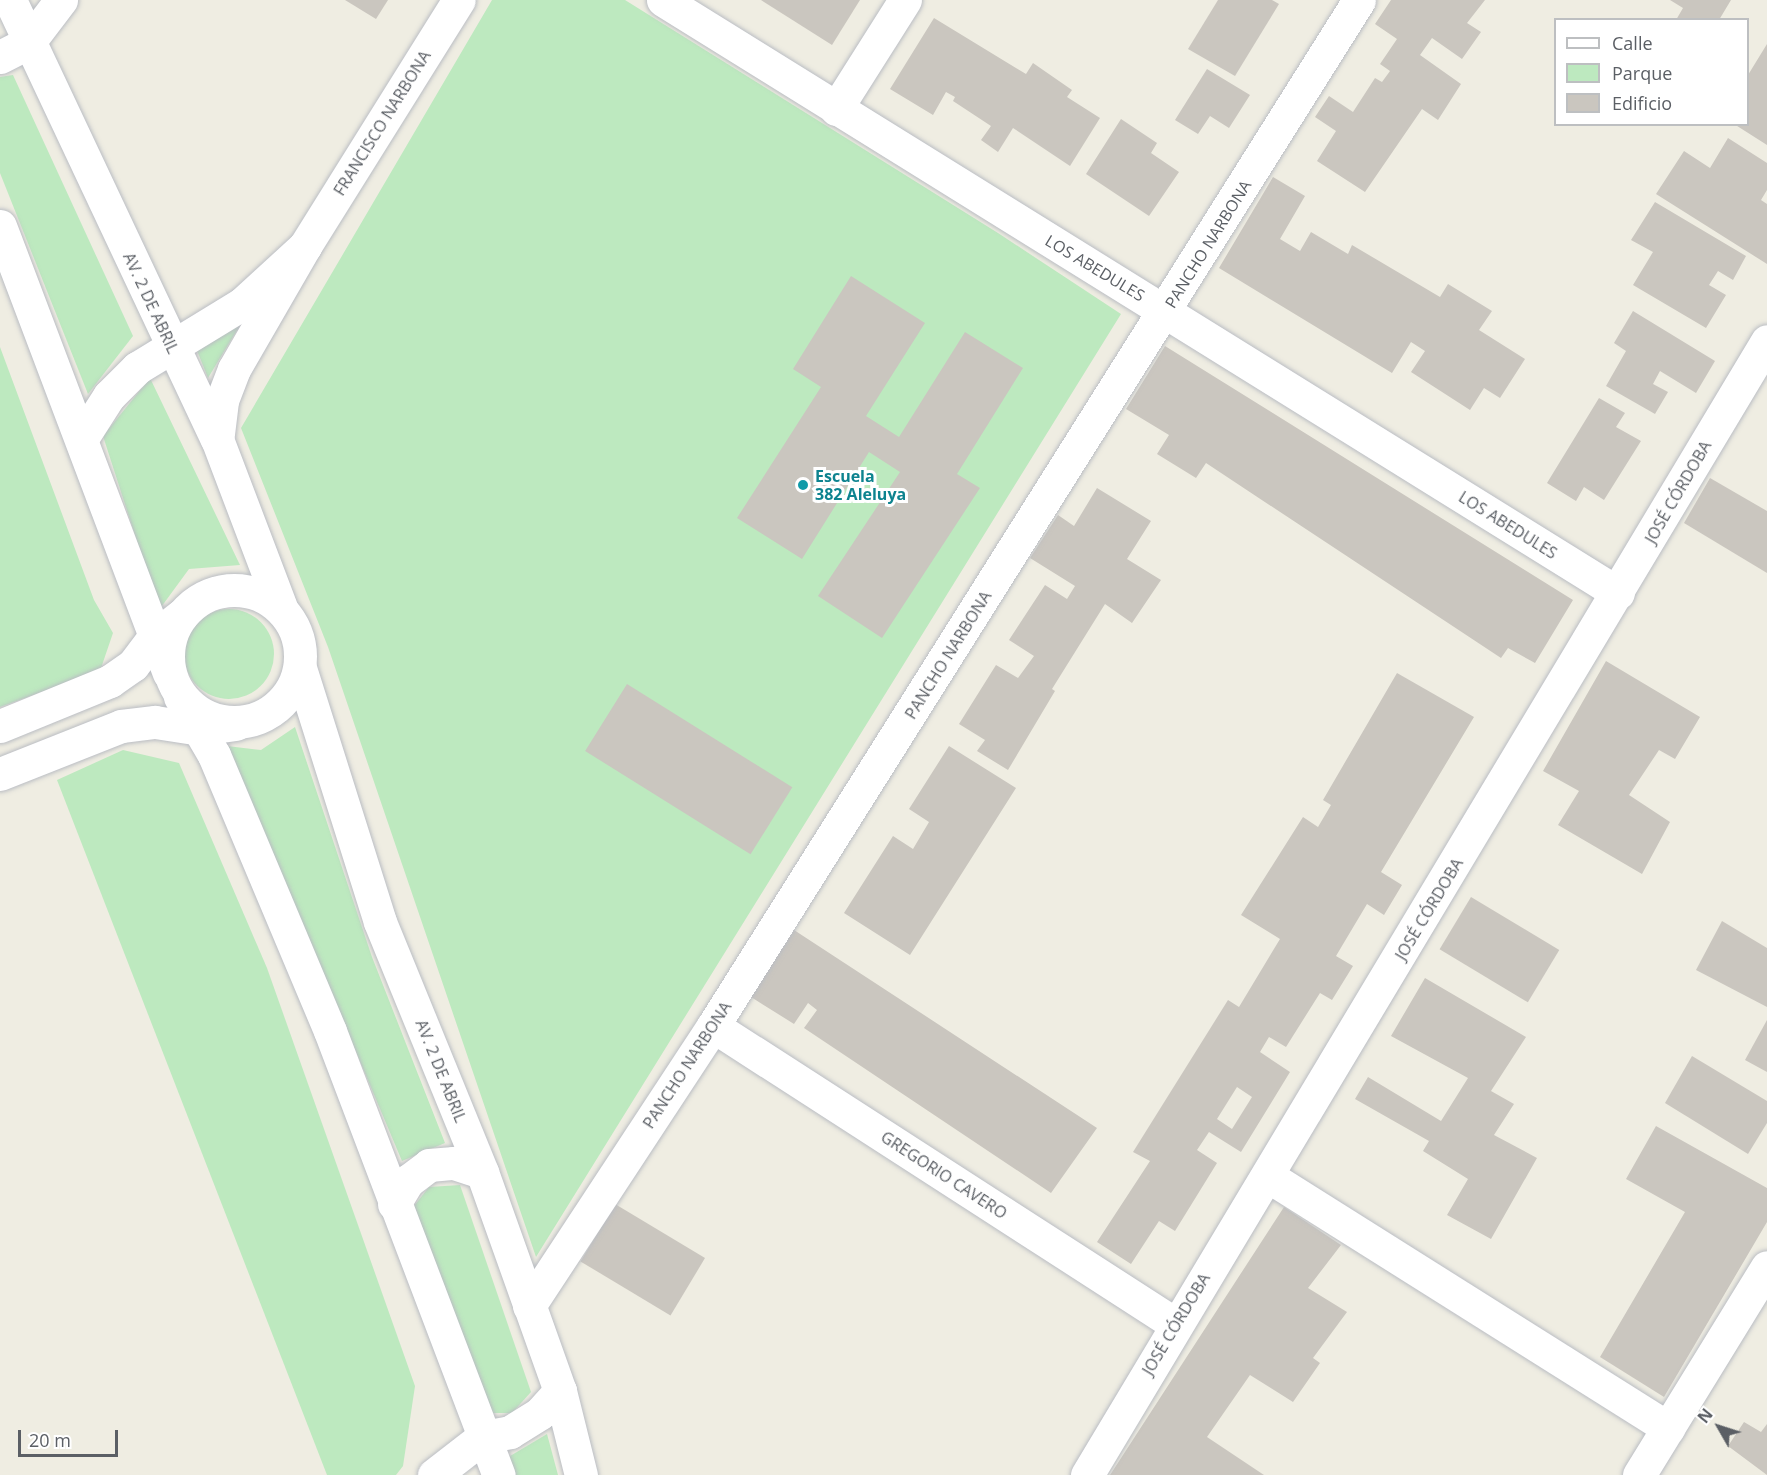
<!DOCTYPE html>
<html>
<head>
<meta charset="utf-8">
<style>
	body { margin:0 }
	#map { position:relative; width:1767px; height:1475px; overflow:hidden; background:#efede2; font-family:"Open Sans",sans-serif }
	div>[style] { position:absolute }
	.green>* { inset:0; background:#bde9bf }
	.round { border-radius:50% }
	.building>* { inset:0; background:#cac6bf; transform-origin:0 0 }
	.roads { filter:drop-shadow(0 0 2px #babdc3) drop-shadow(0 0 2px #babdc3) }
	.minor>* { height:33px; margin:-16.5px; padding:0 16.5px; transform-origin:16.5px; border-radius:16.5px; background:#fff }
	.tertiary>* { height:33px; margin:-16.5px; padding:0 16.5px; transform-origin:16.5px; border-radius:16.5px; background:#fff }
	.secondary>* { height:33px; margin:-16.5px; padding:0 16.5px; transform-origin:16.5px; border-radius:16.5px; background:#fff }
	.secondary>.ring { margin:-16.5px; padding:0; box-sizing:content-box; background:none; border:33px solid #fff; border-radius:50% }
	.dots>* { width:16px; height:16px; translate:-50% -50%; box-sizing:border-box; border:3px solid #fff; border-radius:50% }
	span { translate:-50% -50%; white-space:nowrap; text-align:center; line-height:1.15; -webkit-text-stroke:6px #fff; paint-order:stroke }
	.street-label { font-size:16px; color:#5b5f65 }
	.culture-label { font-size:16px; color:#0d838f; font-weight:700 }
	.left { translate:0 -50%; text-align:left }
	.legend { position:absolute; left:1554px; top:18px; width:195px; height:108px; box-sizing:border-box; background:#fff; border:2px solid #bdbfc1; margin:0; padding:8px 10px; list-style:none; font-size:18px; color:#5b5f65 }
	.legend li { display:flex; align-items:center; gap:12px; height:30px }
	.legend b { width:30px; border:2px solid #bdbfc1 }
	.north { position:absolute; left:1689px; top:1397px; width:60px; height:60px; -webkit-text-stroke:4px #fff; paint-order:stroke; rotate:309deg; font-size:16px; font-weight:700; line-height:24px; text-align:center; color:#5b5f65 }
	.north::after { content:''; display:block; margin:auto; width:21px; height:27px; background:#5b5f65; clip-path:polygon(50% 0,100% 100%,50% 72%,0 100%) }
	.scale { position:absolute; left:18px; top:1430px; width:100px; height:27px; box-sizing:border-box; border:3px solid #5b5f65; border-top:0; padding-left:8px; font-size:18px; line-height:21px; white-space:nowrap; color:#5b5f65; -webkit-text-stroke:4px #fff; paint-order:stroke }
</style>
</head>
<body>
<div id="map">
	<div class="green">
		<i style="clip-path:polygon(492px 0,625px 0,998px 233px,1121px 314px,536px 1257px,328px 647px,241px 428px)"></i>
		<i style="clip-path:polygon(13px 75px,133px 336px,88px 394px,0 173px,0 77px)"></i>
		<i style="clip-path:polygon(251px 307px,208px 378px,196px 348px)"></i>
		<i style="clip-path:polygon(0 347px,94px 600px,113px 633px,100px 671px,0 707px)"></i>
		<i style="clip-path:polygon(150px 378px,240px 565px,189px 569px,159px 610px,103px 436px)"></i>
		<i class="round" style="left:184px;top:609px;width:90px;height:90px"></i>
		<i style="clip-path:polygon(295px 727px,372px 957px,445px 1143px,402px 1161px,227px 746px,261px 750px)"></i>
		<i style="clip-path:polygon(123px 750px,179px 763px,267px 968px,415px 1386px,403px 1466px,396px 1475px,327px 1475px,57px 780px)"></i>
		<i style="clip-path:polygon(460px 1185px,531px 1392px,512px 1413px,488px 1413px,414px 1206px,429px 1187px)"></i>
		<i style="clip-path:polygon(547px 1434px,558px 1475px,513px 1475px,505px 1459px)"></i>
	</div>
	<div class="building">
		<i style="clip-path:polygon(345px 0,388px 0,376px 19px)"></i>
		<i style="clip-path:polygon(761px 0,860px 0,832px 45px)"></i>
		<i style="clip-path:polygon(1218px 0,1272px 0,1279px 4px,1235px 76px,1188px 49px)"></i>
		<i style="clip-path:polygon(1391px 0,1485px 0,1467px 23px,1481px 32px,1462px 59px,1432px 38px,1420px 55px,1461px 84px,1438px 120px,1422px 109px,1365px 192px,1317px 161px,1336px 131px,1315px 117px,1329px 96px,1353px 112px,1375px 78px,1382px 82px,1390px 71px,1380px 64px,1397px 39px,1375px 24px)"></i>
		<i style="clip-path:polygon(1670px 0,1731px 0,1719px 20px,1676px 20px,1683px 8px)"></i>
		<i style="clip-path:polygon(934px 18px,1026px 74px,1033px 63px,1072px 90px,1067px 97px,1100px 118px,1070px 166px,1013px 128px,998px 152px,981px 140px,991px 126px,953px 101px,955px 97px,946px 92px,933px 115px,890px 89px)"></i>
		<i style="clip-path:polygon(1767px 44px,1767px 145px,1734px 124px,1748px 124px,1748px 75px)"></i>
		<i style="clip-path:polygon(1207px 69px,1250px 95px,1229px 128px,1210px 116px,1198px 134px,1175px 120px)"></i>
		<i style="clip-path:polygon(1121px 119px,1157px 143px,1151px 153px,1179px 172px,1149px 216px,1086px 174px)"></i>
		<i style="clip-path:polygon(1728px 138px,1767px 163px,1767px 190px,1761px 200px,1767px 204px,1767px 264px,1656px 194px,1684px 151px,1710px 168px)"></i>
		<i style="clip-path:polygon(1273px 177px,1305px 196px,1280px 239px,1300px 251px,1311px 232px,1348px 254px,1352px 245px,1440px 297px,1448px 284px,1492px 311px,1479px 330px,1525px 359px,1500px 398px,1484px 388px,1470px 410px,1411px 372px,1425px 351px,1411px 342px,1392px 373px,1219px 268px)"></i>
		<i style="clip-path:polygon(1655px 202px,1746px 256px,1733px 280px,1718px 271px,1709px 285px,1726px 295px,1706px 328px,1633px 285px,1653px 252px,1631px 240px)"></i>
		<i style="clip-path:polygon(851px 276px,925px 323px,866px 416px,899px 437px,965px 332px,1023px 368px,957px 474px,980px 488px,882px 638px,818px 596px,900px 472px,869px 452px,802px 559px,737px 518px,821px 387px,793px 369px)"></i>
		<i style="clip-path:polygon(1633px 311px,1715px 361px,1696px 393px,1660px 371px,1653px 384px,1668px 392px,1655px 414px,1606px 386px,1626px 351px,1614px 343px)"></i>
		<i style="clip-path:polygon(1165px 346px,1573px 600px,1535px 663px,1508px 648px,1501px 658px,1206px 463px,1196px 478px,1157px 454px,1169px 435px,1126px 409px)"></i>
		<i style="clip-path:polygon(1599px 398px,1625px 413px,1616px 427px,1641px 441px,1604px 500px,1584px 487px,1576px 501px,1547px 483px)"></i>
		<i style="clip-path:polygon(1710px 478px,1767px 511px,1767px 573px,1684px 523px)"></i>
		<i style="clip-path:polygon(1097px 488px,1151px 521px,1127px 559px,1161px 580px,1132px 623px,1105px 604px,1052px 689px,1055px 691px,1008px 770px,977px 751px,985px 740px,959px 724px,996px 665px,1018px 678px,1034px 656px,1009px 640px,1045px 585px,1067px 599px,1075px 586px,1030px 558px,1058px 515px,1074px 526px)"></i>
		<i style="clip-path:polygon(1606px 661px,1700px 717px,1675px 759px,1659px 750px,1629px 795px,1670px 822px,1642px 874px,1558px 825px,1579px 791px,1543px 771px)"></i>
		<i style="clip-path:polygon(evenodd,1397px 673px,1474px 717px,1381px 872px,1402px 885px,1384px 915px,1367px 904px,1336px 956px,1353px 966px,1332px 1000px,1320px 993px,1286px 1047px,1269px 1037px,1260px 1052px,1290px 1072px,1241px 1152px,1209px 1132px,1197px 1150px,1217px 1163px,1175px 1231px,1159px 1221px,1131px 1264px,1097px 1242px,1150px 1161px,1133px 1152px,1228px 1000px,1239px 1007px,1280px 939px,1241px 915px,1303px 817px,1318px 827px,1331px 805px,1323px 800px,1397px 673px,1237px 1087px,1252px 1097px,1232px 1129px,1217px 1119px,1237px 1087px)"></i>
		<i style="left:627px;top:684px;width:195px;height:79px;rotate:32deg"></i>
		<i style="clip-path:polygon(949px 746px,1016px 788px,910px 955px,844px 913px,893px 836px,913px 849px,929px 822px,909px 809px)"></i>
		<i style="left:1471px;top:897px;width:103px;height:61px;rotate:31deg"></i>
		<i style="clip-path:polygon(1722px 921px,1767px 948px,1767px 1007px,1696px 970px)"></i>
		<i style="clip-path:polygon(794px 930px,1097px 1128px,1051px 1193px,804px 1028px,817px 1010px,808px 1003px,794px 1024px,751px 997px)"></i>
		<i style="clip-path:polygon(1425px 978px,1526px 1037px,1491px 1091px,1514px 1104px,1494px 1135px,1537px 1158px,1491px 1239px,1447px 1215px,1468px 1179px,1423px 1151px,1429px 1141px,1355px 1099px,1368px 1077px,1441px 1121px,1468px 1078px,1391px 1036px)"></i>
		<i style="clip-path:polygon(1767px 1020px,1767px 1072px,1745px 1060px)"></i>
		<i style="clip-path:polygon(1692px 1056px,1767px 1101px,1767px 1123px,1748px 1154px,1665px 1103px)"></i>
		<i style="clip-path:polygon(1656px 1126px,1767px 1188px,1767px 1222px,1664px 1397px,1600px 1357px,1685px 1212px,1626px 1179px)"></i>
		<i style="left:615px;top:1204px;width:105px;height:67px;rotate:31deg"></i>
		<i style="clip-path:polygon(1284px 1207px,1341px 1245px,1308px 1288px,1347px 1312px,1313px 1358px,1320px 1363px,1293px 1402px,1250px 1375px,1207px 1437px,1264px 1475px,1110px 1475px)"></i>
		<i style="clip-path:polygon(1744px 1422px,1761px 1432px,1767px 1424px,1767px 1475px,1728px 1446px)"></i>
	</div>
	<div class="roads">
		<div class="minor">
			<i style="left:663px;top:0;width:1124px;rotate:31.84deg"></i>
			<i style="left:0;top:57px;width:33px;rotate:-27deg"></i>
			<i style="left:29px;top:42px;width:53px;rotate:-52.7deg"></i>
			<i style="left:836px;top:109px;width:129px;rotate:-57.7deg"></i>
			<i style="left:305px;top:246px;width:290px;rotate:-58deg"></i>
			<i style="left:82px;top:438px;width:50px;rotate:-57.3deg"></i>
			<i style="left:109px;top:396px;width:40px;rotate:-45deg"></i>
			<i style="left:137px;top:368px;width:123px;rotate:-31.4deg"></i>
			<i style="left:242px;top:304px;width:86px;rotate:-42.6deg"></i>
			<i style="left:305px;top:246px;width:142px;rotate:120deg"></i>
			<i style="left:234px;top:369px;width:34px;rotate:111deg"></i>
			<i style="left:222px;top:401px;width:38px;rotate:97deg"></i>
			<i style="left:713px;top:1026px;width:550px;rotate:32.82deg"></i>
			<i style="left:1268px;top:1176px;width:473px;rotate:32.2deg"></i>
			<i style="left:529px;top:1306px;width:335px;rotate:-56.7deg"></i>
			<i style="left:713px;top:1026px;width:1212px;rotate:-57.8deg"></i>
			<i style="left:1087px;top:1475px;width:1322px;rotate:-59.05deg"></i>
			<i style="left:1639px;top:1475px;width:244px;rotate:-58.4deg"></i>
		</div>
		<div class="tertiary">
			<i style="left:0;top:726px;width:119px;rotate:-22.2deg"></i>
			<i style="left:110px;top:681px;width:28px;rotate:-35deg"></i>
			<i style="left:133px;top:665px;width:36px;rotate:-53deg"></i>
			<i style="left:155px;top:636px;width:34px;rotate:-38deg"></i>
			<i style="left:0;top:774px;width:130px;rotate:-21.6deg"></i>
			<i style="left:121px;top:726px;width:34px;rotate:-7deg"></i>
			<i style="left:155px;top:722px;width:46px;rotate:8.8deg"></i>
			<i style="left:200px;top:729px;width:36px;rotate:-8deg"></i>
			<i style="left:434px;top:1475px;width:62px;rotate:-37.8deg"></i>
		</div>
		<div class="secondary">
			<i style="left:10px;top:0;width:485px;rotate:64.8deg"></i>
			<i style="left:217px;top:439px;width:183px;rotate:69.2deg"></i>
			<i style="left:0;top:226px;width:478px;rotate:69.3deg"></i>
			<i class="ring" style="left:168px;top:590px;width:99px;height:99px"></i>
			<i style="left:300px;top:668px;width:266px;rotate:72.5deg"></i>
			<i style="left:380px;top:922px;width:270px;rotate:67.8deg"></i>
			<i style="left:482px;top:1172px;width:232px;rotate:70.4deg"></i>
			<i style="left:560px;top:1391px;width:87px;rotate:76deg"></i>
			<i style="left:180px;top:697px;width:67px;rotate:59.6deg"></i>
			<i style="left:214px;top:755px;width:299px;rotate:67.2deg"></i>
			<i style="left:330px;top:1031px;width:475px;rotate:69.2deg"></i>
			<i style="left:394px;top:1204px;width:27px;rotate:-59deg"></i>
			<i style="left:408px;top:1181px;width:26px;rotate:-37deg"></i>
			<i style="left:429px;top:1165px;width:25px;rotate:-5deg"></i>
			<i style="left:454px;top:1163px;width:29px;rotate:18deg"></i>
			<i style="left:483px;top:1437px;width:27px;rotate:-10deg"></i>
			<i style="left:510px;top:1432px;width:36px;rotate:-32deg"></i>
			<i style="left:540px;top:1413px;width:30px;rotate:-48deg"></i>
		</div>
	</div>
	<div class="dots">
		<i style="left:803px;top:485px;background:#0f9aa8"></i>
	</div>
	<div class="street-label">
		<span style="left:382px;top:123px;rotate:-58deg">FRANCISCO NARBONA</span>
		<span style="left:1208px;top:244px;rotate:-58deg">PANCHO NARBONA</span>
		<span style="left:1095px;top:268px;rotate:31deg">LOS ABEDULES</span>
		<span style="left:151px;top:303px;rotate:65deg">AV. 2 DE ABRIL</span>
		<span style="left:1678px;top:492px;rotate:-60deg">JOSÉ CÓRDOBA</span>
		<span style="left:1508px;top:525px;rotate:32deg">LOS ABEDULES</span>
		<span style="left:948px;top:655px;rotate:-58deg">PANCHO NARBONA</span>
		<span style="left:1429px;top:909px;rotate:-59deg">JOSÉ CÓRDOBA</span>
		<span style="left:687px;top:1065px;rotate:-57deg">PANCHO NARBONA</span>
		<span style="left:441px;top:1071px;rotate:68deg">AV. 2 DE ABRIL</span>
		<span style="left:944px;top:1175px;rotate:33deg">GREGORIO CAVERO</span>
		<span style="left:1176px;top:1324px;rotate:-59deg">JOSÉ CÓRDOBA</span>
	</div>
	<div class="culture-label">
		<span class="left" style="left:815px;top:485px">Escuela<br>382 Aleluya</span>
	</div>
	<ul class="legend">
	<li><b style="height:8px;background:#fff"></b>Calle</li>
	<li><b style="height:16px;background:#bde9bf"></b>Parque</li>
	<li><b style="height:16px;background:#cac6bf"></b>Edificio</li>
	</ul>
	<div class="north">N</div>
	<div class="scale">20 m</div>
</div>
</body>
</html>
